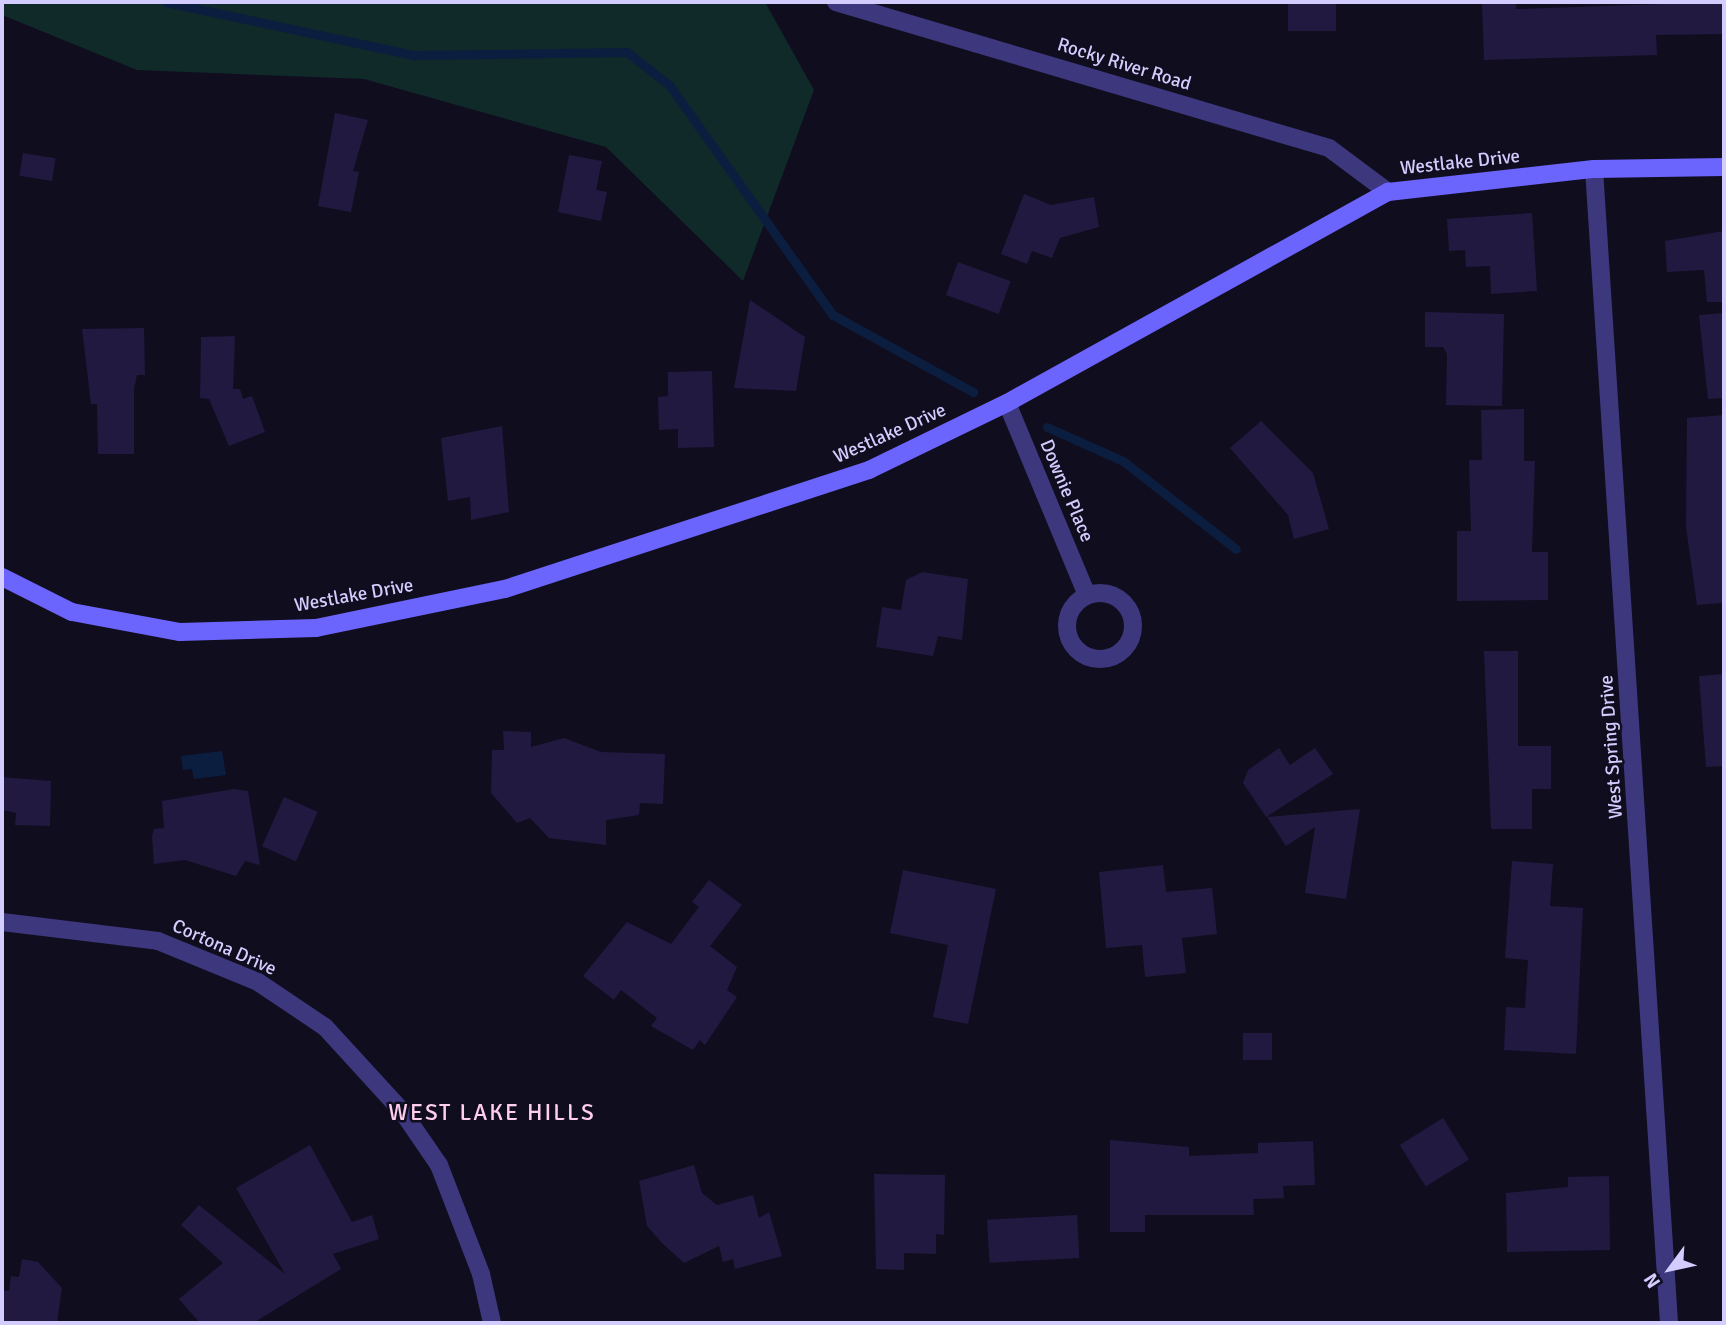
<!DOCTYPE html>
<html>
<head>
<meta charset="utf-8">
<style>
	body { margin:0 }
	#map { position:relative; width:1726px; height:1325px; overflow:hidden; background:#100d1f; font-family:Signika,sans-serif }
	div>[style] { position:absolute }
	.green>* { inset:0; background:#102929 }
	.water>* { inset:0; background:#0c1e3f }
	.stream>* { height:9px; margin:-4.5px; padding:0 4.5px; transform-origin:4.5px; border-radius:4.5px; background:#0c1e3f }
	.building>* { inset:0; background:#221940; transform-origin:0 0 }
	.street>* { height:18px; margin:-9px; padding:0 9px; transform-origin:9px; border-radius:9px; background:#3d387e }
	.street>.ring { margin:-9px; padding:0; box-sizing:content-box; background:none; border:18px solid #3d387e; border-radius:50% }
	.secondary>* { height:18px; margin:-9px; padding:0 9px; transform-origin:9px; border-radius:9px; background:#6c65fd }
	span { translate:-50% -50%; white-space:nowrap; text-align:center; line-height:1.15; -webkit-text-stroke:5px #100d1f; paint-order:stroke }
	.street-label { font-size:19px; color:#d3ccfe }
	.quarter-label { font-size:23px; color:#feceec; letter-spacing:2px }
	.frame { position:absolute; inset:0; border:4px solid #d3ccfe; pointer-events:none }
	.north { position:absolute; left:1635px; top:1234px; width:70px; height:70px; -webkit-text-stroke:5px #100d1f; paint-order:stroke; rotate:237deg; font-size:19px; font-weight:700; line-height:28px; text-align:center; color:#d3ccfe }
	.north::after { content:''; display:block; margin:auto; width:24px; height:32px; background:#d3ccfe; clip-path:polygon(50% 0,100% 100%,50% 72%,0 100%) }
</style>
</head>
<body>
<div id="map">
	<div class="green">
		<i style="clip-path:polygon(2px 2px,765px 2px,814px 90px,743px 281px,606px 147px,364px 79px,137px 70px,2px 15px)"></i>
	</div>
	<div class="water">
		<i style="clip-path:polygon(222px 751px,226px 775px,194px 779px,192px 769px,183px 770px,181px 756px)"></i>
	</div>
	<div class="stream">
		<i style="left:166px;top:2px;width:254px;rotate:12.1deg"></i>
		<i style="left:414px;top:55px;width:213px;rotate:-0.8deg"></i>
		<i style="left:627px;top:52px;width:55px;rotate:38.3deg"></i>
		<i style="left:670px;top:86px;width:281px;rotate:54.6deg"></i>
		<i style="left:833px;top:315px;width:160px;rotate:28.8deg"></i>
		<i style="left:1047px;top:427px;width:83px;rotate:24.1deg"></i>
		<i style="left:1123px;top:461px;width:143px;rotate:37.9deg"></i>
	</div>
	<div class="building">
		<i style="left:1288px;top:2px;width:48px;height:29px"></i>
		<i style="clip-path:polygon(1482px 2px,1516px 2px,1516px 9px,1724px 2px,1724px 34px,1656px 35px,1657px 55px,1484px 60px)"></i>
		<i style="clip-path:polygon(335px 113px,368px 120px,353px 171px,359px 172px,351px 212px,318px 206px)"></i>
		<i style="left:23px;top:153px;width:33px;height:23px;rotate:9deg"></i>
		<i style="clip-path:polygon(569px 155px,602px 161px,596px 190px,607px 192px,601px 221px,558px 212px)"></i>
		<i style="clip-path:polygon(1024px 194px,1051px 205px,1094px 197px,1099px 227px,1060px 238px,1052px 258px,1032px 251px,1027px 264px,1001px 254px)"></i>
		<i style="clip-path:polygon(1532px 213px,1537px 291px,1491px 294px,1490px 266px,1466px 267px,1465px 250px,1449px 251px,1447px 219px)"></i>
		<i style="clip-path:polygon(1724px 231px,1724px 302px,1707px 302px,1704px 270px,1667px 272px,1665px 241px)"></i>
		<i style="left:958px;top:262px;width:56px;height:35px;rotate:20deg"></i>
		<i style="clip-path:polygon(750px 300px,805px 337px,796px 391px,734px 388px)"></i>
		<i style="clip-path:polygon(1425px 312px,1504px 314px,1502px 406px,1446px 405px,1447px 354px,1443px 347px,1425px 347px)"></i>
		<i style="clip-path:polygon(1724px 313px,1724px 398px,1708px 399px,1699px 315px)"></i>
		<i style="clip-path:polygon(144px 328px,145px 375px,137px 375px,134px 389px,134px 454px,98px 454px,97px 404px,91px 404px,82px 329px)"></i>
		<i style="clip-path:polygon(235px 336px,233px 389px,240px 389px,243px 399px,252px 396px,265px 432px,229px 446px,209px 399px,200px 398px,201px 337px)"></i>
		<i style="clip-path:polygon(712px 371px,714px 447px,678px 448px,678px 429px,659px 430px,658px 397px,668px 396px,668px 372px)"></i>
		<i style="clip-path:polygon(1524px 409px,1524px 461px,1535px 461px,1532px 552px,1548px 552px,1548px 600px,1457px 601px,1457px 531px,1471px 531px,1469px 460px,1482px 460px,1481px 410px)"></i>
		<i style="clip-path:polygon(1724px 415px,1724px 603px,1697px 605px,1686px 527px,1687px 418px)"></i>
		<i style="clip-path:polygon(1261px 421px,1313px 473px,1329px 529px,1294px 539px,1288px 515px,1230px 448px)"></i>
		<i style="clip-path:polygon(502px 426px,509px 512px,471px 520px,470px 497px,448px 501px,441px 438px)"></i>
		<i style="clip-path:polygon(922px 572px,968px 579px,962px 640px,938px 636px,933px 656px,876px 647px,882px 607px,901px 610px,906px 580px)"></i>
		<i style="clip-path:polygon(1484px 651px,1518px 651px,1518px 746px,1551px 746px,1551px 789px,1532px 789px,1532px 829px,1491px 829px)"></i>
		<i style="clip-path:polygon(1724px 674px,1724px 766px,1706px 767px,1699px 676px)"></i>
		<i style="clip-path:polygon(503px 731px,531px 732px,531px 747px,564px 738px,601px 752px,665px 754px,663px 804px,640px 803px,639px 815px,606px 820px,606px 845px,549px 838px,530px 818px,517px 823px,491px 793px,492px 750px,504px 750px)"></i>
		<i style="clip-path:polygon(1279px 748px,1290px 765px,1315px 748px,1333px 774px,1266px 817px,1243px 783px,1248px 770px)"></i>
		<i style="clip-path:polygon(2px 777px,51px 781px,50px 826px,15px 825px,16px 813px,2px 810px)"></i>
		<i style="clip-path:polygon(234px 789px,248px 791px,260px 865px,245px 861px,236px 876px,185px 860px,154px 864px,152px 837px,154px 829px,164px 828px,162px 801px)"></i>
		<i style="left:284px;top:797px;width:37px;height:54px;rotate:24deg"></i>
		<i style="clip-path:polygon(1360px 809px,1346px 899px,1305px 893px,1315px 827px,1286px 846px,1267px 817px)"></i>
		<i style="clip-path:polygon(1512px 861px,1553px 864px,1550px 906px,1583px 908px,1576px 1054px,1504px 1050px,1506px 1007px,1525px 1008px,1528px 960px,1505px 958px)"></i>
		<i style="clip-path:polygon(1163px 865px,1166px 892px,1212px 888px,1217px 934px,1182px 938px,1186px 973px,1145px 977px,1142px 945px,1106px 948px,1099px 872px)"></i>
		<i style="clip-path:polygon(903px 870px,996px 889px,968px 1024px,933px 1017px,948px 945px,890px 933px)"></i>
		<i style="clip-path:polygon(709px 880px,742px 905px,710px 946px,737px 967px,727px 990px,737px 997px,705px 1045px,700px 1040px,693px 1050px,651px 1026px,657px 1018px,621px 990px,614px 1000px,583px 976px,627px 922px,671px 944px,699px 907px,692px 902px)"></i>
		<i style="left:1243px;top:1033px;width:29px;height:27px"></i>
		<i style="left:1443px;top:1118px;width:49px;height:51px;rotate:58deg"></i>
		<i style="clip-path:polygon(1110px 1140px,1189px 1147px,1189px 1156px,1258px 1153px,1258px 1143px,1313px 1141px,1315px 1185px,1283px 1186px,1284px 1198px,1253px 1199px,1254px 1215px,1145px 1215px,1145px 1232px,1110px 1232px)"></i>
		<i style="clip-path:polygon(310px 1145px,352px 1222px,372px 1215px,379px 1239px,333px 1254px,341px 1269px,253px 1323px,200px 1323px,179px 1299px,223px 1263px,181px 1225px,199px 1205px,285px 1274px,236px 1188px)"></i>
		<i style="clip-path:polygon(694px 1165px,702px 1193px,717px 1205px,753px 1195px,759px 1218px,769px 1212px,782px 1256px,735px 1269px,733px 1259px,723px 1262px,719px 1246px,684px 1263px,662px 1243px,647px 1226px,639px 1181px)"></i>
		<i style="clip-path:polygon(874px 1174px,945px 1175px,944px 1235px,936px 1234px,936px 1254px,904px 1253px,904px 1270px,876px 1269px)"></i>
		<i style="clip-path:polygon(1609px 1176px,1610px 1250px,1507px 1252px,1506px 1193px,1568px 1187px,1568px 1177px)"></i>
		<i style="left:1077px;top:1215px;width:43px;height:90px;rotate:87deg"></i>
		<i style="clip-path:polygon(22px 1259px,38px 1262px,62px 1288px,57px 1323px,2px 1323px,2px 1290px,9px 1291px,11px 1276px,19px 1277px)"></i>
	</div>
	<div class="street">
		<i style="left:836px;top:2px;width:514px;rotate:16.5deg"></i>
		<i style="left:1329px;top:148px;width:74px;rotate:36.7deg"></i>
		<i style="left:1594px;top:169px;width:1156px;rotate:86.28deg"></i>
		<i style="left:1007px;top:403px;width:208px;rotate:67.4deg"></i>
		<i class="ring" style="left:1067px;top:593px;width:48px;height:48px"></i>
		<i style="left:2px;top:922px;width:157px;rotate:6.9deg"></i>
		<i style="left:158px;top:941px;width:108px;rotate:22.3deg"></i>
		<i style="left:258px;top:982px;width:81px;rotate:33.9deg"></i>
		<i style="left:325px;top:1027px;width:114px;rotate:47.5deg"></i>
		<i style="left:402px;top:1111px;width:65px;rotate:55.6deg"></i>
		<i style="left:439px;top:1165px;width:117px;rotate:68.9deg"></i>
		<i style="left:481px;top:1274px;width:50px;rotate:77.3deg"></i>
	</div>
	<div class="secondary">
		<i style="left:2px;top:577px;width:78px;rotate:26.6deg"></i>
		<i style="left:72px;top:612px;width:110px;rotate:10.5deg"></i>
		<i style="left:180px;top:632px;width:136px;rotate:-1.7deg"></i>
		<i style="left:316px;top:628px;width:193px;rotate:-11.7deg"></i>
		<i style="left:505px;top:589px;width:383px;rotate:-18.1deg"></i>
		<i style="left:869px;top:470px;width:153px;rotate:-25.9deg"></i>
		<i style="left:1007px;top:403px;width:436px;rotate:-29deg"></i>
		<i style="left:1388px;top:192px;width:207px;rotate:-6.4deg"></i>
		<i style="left:1594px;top:169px;width:130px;rotate:-0.9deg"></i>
	</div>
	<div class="street-label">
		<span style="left:1124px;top:65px;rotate:17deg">Rocky River Road</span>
		<span style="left:1460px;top:163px;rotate:-6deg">Westlake Drive</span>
		<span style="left:890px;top:434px;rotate:-24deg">Westlake Drive</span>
		<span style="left:1066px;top:491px;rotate:67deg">Downie Place</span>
		<span style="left:354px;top:596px;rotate:-10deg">Westlake Drive</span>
		<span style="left:1612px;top:747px;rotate:-94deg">West Spring Drive</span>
		<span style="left:224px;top:948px;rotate:24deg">Cortona Drive</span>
	</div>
	<div class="quarter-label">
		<span style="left:492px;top:1113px">WEST LAKE HILLS</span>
	</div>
	<div class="frame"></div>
	<div class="north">N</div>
</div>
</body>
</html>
